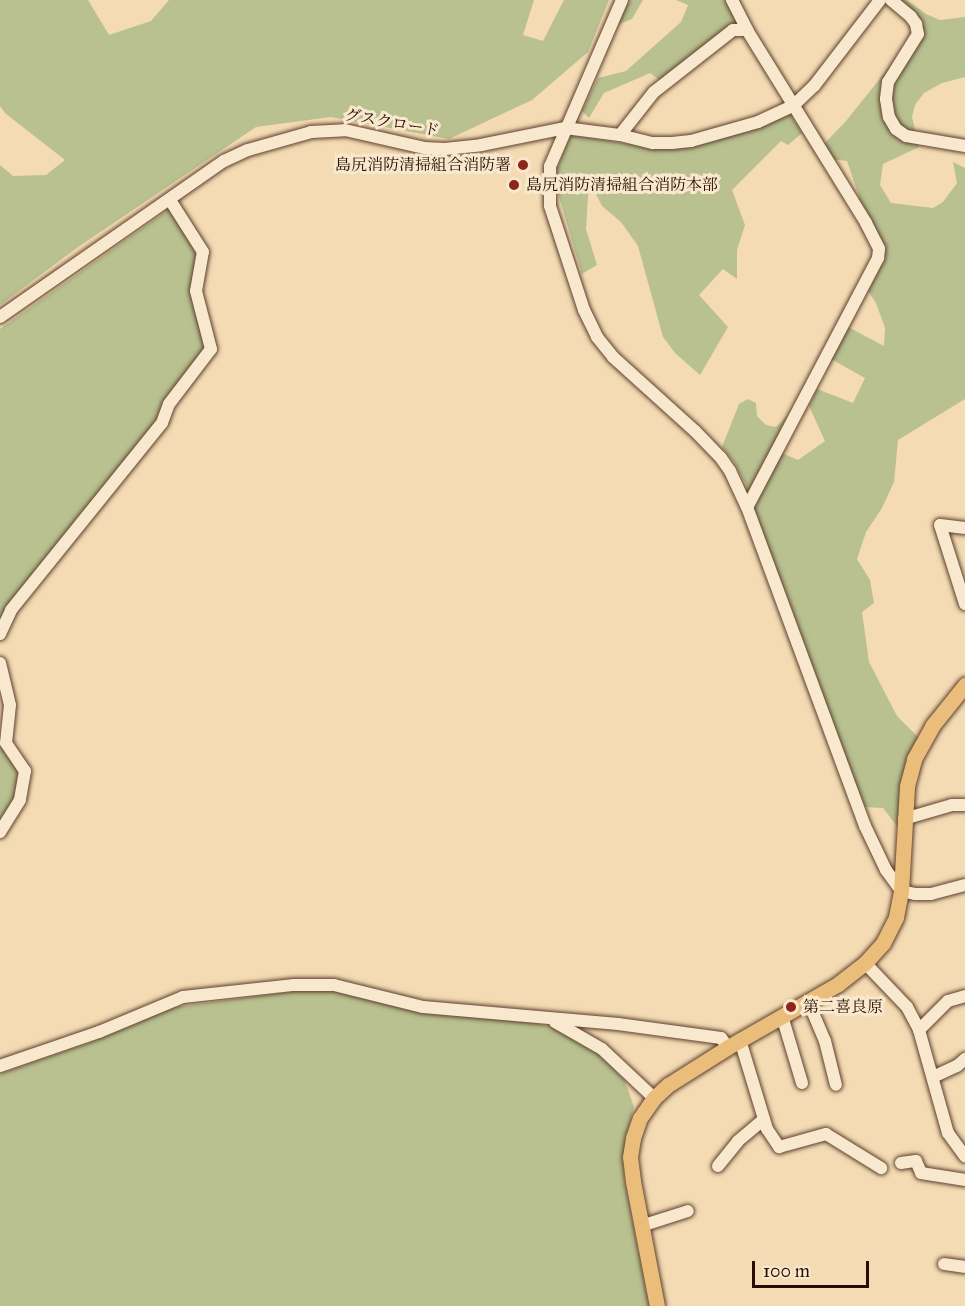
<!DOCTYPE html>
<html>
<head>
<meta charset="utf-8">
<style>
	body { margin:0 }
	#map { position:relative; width:965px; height:1306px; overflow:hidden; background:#f4dbb3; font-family:"IM FELL Great Primer","Noto Serif JP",serif }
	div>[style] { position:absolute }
	.green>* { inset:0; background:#b8c18f }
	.roads { filter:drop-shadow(0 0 2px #5d3f2d) drop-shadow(0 0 2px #5d3f2d) }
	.minor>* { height:12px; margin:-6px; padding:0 6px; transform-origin:6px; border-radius:6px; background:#f8e8ce }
	.major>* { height:15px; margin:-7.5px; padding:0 7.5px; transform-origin:7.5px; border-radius:7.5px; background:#eabe7a }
	.dots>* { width:16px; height:16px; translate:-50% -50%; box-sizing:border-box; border:3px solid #f8e8ce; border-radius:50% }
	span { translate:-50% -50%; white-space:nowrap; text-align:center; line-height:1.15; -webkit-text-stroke:6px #f8e8ce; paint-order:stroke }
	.street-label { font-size:16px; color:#2b0b00 }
	.poi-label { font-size:16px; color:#2b0b00 }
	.right { translate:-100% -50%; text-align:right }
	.left { translate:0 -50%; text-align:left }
	.scale { position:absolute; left:752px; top:1261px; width:117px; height:27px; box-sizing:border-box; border:3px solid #2b0b00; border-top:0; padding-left:8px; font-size:18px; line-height:21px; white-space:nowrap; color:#2b0b00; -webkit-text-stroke:4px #f8e8ce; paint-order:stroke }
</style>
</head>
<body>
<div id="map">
	<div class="green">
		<i style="clip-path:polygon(0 0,88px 0,109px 35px,151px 21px,169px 0,534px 0,523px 35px,543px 41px,564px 0,609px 0,588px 52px,532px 100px,449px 139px,331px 117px,256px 127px,78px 247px,0 305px,0 165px,13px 176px,46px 175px,65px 160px,5px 113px,0 106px)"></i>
		<i style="clip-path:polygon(629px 0,643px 0,632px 19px,617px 25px)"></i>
		<i style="clip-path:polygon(676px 0,727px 0,738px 24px,661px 81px,650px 73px,604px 93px,589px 118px,582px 111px,598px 78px,626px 71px,681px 22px,688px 5px)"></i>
		<i style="clip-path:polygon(897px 0,907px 0,926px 14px,940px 20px,965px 17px,965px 77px,942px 83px,924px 93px,915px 105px,912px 117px,916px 134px,900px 129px,890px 106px,894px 78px,920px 40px)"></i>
		<i style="clip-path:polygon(915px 35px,889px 75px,885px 117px,916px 141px,919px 147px,883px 164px,880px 185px,891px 203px,933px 208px,943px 202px,957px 183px,953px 162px,965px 168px,965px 399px,898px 440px,894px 482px,882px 508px,866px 532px,857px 559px,870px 580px,874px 603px,862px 612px,869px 662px,897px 716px,918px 737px,900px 830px,883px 808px,862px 807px,787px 596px,752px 507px,782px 453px,798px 460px,825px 441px,809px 406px,817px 389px,853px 403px,865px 378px,831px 359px,848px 327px,884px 346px,885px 328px,876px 303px,868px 291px,884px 260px,877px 236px,860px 209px,859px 196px,847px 161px,830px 159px,822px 146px,846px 121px)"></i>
		<i style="clip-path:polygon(790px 114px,802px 133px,788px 145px,781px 141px,732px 190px,745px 225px,737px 250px,737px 279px,723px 269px,699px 295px,728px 327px,700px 375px,675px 353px,663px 337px,638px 246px,621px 222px,602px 206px,589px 180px,586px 229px,597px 265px,582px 274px,559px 197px,557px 169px,571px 135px,660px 149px)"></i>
		<i style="clip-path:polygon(171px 208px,199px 252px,192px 278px,196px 313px,210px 347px,161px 416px,0 618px,0 329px)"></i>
		<i style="clip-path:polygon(748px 399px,756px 403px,757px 416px,766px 425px,776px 427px,790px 413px,749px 490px,734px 462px,722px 447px,739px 404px)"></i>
		<i style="clip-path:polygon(0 743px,15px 763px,20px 781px,13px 803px,0 822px)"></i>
		<i style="clip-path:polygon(318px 988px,429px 1013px,534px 1023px,560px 1029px,599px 1055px,625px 1081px,634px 1107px,626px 1137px,623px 1162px,625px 1184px,649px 1306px,0 1306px,0 1074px,91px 1042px,167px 1008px)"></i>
	</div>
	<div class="roads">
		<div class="minor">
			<i style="left:622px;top:0;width:181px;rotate:113.4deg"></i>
			<i style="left:550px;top:166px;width:40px;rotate:90deg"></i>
			<i style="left:550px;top:206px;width:109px;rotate:71.9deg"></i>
			<i style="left:584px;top:310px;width:30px;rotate:64deg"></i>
			<i style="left:597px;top:337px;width:26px;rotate:51deg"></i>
			<i style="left:613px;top:357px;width:110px;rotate:42.1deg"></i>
			<i style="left:695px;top:431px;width:37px;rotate:46deg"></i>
			<i style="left:721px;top:458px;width:16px;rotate:55deg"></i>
			<i style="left:730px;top:471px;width:40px;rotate:65deg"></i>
			<i style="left:747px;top:507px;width:340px;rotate:69.7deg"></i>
			<i style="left:865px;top:826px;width:49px;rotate:64.5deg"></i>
			<i style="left:886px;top:870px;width:26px;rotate:54deg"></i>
			<i style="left:901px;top:891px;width:14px;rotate:12deg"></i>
			<i style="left:915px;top:894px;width:16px"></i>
			<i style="left:931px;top:894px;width:35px;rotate:-15deg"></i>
			<i style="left:732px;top:0;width:34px;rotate:63deg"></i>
			<i style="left:891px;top:0;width:26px;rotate:40deg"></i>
			<i style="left:911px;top:17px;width:9px;rotate:54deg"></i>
			<i style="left:916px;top:24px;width:10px;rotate:79deg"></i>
			<i style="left:918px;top:34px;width:57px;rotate:122deg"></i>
			<i style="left:888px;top:82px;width:17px;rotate:97deg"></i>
			<i style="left:886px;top:99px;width:18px;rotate:81deg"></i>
			<i style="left:889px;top:117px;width:14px;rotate:60deg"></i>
			<i style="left:896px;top:129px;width:12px;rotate:35deg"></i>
			<i style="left:906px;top:136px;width:60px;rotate:9.6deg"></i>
			<i style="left:620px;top:135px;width:55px;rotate:-51.7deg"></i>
			<i style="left:654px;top:92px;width:100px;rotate:-38.1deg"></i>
			<i style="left:733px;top:30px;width:14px"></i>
			<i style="left:747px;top:30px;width:227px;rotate:58.3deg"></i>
			<i style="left:866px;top:223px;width:29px;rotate:63deg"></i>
			<i style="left:879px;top:249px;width:9px;rotate:96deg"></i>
			<i style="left:878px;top:258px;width:281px;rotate:117.7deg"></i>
			<i style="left:0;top:317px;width:273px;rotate:-34.9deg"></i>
			<i style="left:224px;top:161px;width:26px;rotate:-25deg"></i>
			<i style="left:248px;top:150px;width:66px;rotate:-15.9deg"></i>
			<i style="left:311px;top:132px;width:34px;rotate:-3deg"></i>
			<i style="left:345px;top:130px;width:81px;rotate:12.8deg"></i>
			<i style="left:424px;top:148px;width:21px;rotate:3deg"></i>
			<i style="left:445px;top:149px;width:36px;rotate:-6deg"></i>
			<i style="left:481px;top:145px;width:86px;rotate:-11.4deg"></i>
			<i style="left:565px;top:128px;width:55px;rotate:7.3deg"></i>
			<i style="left:620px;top:135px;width:34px;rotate:14deg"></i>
			<i style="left:653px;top:143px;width:19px"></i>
			<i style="left:672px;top:143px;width:19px;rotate:-6deg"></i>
			<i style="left:691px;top:141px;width:70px;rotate:-15.8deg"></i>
			<i style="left:758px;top:122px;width:38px;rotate:-25deg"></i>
			<i style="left:793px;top:106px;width:29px;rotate:-44deg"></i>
			<i style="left:814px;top:86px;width:108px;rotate:-52.5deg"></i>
			<i style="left:965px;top:528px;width:25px;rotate:-173deg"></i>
			<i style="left:940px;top:525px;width:83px;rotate:72.4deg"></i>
			<i style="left:0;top:634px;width:26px;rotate:-65deg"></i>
			<i style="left:11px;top:610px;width:240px;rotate:-51.1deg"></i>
			<i style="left:162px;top:423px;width:20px;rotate:-70deg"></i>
			<i style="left:169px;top:404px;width:69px;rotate:-52.6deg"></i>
			<i style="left:211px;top:349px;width:60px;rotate:-104.5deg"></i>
			<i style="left:196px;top:291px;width:40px;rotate:-80deg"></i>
			<i style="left:203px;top:252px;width:62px;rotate:-122.4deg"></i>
			<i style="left:0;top:663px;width:43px;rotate:76.6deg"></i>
			<i style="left:10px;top:705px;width:38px;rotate:96deg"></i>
			<i style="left:6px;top:743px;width:34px;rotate:56deg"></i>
			<i style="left:25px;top:771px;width:29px;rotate:100deg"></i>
			<i style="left:20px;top:800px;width:38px;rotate:122deg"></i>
			<i style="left:904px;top:819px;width:50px;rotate:-16.3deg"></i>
			<i style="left:952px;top:805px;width:13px"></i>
			<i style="left:865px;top:963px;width:61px;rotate:46.3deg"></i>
			<i style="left:907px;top:1007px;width:26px;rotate:62deg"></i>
			<i style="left:919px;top:1030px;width:107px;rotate:74.3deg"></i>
			<i style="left:948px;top:1133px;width:29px;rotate:54deg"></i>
			<i style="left:808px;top:1001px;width:43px;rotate:67deg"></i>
			<i style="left:825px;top:1041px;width:45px;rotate:76deg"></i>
			<i style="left:782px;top:1016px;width:70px;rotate:73.4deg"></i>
			<i style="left:555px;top:1022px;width:54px;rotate:29.9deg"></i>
			<i style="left:602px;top:1049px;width:71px;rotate:43.3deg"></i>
			<i style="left:919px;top:1030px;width:41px;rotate:-45deg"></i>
			<i style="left:948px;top:1001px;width:18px;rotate:-16deg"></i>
			<i style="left:740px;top:1040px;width:93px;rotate:73.1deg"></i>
			<i style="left:767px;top:1129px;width:22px;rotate:56deg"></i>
			<i style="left:779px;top:1147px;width:49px;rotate:-15.5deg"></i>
			<i style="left:826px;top:1134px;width:65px;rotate:31.7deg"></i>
			<i style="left:0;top:1066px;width:105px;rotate:-19deg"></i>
			<i style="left:99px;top:1032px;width:91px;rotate:-22.6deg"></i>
			<i style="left:183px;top:997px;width:112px;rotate:-6.2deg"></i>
			<i style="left:294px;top:985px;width:40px"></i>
			<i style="left:334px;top:985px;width:92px;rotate:13.9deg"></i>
			<i style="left:423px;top:1007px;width:196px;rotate:5deg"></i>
			<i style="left:618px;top:1024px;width:104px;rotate:7.7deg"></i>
			<i style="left:721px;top:1038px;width:11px;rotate:52deg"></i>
			<i style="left:933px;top:1077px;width:26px;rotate:-25deg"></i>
			<i style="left:957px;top:1066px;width:11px;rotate:-41deg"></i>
			<i style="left:901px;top:1163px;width:15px;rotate:-8deg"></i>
			<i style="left:916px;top:1161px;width:13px;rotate:67deg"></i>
			<i style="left:921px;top:1173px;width:45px;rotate:9deg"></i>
			<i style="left:718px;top:1166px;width:32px;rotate:-51deg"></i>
			<i style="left:738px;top:1141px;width:34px;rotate:-40deg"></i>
			<i style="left:641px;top:1226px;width:49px;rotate:-17.7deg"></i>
			<i style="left:944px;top:1264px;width:21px;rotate:8deg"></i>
		</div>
		<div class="major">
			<i style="left:657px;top:1306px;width:127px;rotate:-100.9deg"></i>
			<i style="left:633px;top:1181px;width:24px;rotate:-97deg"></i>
			<i style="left:630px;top:1157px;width:19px;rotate:-81deg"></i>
			<i style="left:633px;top:1138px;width:21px;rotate:-71deg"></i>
			<i style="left:640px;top:1118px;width:24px;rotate:-55deg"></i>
			<i style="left:654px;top:1098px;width:19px;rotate:-43deg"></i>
			<i style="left:668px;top:1085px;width:71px;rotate:-32.3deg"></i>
			<i style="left:728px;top:1047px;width:127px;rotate:-29.8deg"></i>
			<i style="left:838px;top:984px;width:34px;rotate:-38deg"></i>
			<i style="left:865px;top:963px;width:27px;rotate:-48deg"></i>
			<i style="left:883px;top:943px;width:29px;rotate:-63deg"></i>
			<i style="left:896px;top:917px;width:26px;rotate:-79deg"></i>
			<i style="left:901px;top:891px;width:105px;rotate:-86.7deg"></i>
			<i style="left:907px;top:786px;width:28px;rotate:-75deg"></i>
			<i style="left:914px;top:759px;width:38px;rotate:-61deg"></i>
			<i style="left:932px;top:726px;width:53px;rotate:-51.2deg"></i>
		</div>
	</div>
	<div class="dots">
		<i style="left:523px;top:165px;background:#8f2418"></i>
		<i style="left:514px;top:185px;background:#8f2418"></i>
		<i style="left:791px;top:1007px;background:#8f2418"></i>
	</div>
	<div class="street-label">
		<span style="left:392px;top:123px;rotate:10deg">グスクロード</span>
	</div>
	<div class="poi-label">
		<span class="right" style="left:511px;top:165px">島尻消防清掃組合消防署</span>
		<span class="left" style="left:526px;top:185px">島尻消防清掃組合消防本部</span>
		<span class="left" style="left:803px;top:1007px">第二喜良原</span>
	</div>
	<div class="scale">100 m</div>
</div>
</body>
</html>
